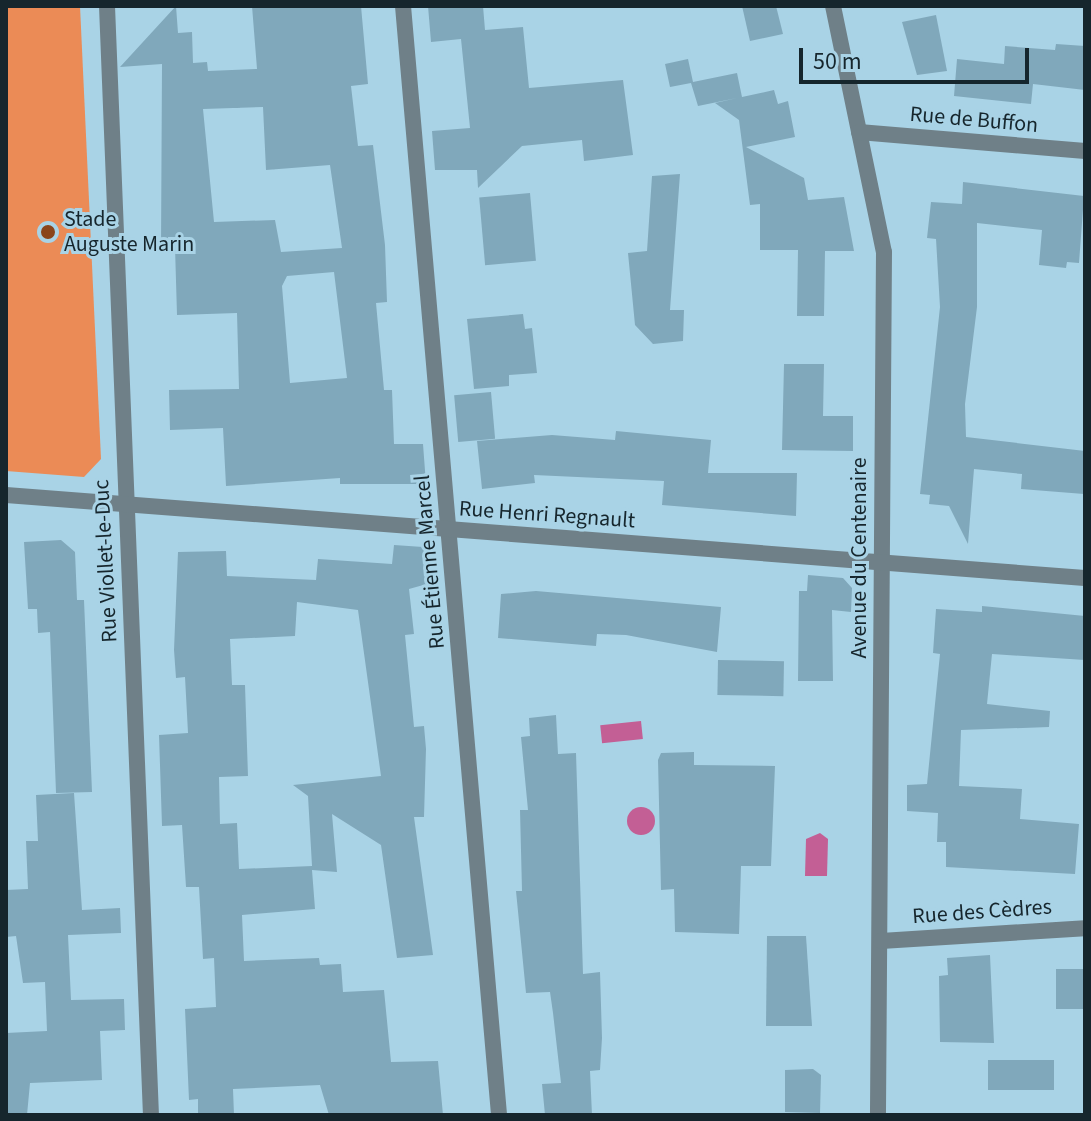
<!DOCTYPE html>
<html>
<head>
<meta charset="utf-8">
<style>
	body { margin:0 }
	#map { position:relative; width:1091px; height:1121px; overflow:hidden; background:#a9d3e6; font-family:"Source Sans 3",sans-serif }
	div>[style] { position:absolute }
	.green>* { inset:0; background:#eb8b56 }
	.water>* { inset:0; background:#c35f95; transform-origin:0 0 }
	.round { border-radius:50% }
	.building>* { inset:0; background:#80a8bb; transform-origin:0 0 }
	.street>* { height:16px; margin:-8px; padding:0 8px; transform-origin:8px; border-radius:8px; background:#6f8088 }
	.dots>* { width:22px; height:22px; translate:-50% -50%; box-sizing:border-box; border:4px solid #a9d3e6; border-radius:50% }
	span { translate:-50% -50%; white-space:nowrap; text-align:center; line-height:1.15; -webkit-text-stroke:6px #a9d3e6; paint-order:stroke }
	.street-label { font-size:22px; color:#16262d }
	.poi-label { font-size:22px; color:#16262d }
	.left { translate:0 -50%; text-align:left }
	.frame { position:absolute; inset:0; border:8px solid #16262d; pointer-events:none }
	.scale { position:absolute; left:799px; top:48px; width:230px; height:36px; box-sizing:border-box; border:4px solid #16262d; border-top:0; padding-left:10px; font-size:24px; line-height:28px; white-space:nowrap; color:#16262d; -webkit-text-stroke:6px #a9d3e6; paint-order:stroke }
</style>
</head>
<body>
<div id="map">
	<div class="green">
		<i style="clip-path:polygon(6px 6px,80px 6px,101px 459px,84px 477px,6px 471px)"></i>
	</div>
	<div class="water">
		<i style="left:641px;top:721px;width:18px;height:41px;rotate:84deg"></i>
		<i class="round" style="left:627px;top:807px;width:28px;height:28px"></i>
		<i style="clip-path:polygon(820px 833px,828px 839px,827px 876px,805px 876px,806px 839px)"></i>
	</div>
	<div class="building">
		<i style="clip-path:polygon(evenodd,176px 6px,178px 33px,192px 32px,193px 63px,207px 62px,208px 71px,257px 69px,252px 6px,361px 6px,368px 84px,351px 86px,358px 146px,373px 145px,385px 245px,387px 302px,376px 303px,384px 390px,392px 390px,394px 444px,423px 444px,426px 484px,340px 484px,340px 478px,226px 486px,223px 428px,170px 430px,169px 390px,239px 389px,237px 313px,177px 315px,175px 247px,161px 247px,162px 64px,120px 67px,176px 6px,263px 107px,266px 170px,330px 165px,342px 248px,281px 252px,275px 220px,214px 222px,203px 109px,263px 107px,176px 6px,334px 272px,347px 378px,290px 383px,282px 286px,287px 276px,334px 272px)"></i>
		<i style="clip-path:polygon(428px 6px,483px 6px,485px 30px,523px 27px,529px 88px,623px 80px,633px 155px,584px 161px,582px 140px,522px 146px,478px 188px,477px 170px,435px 170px,432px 131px,470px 128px,461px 39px,431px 42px)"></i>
		<i style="clip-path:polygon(742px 6px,776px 6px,783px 34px,750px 41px)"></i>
		<i style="clip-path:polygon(936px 15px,947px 71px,917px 75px,902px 22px)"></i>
		<i style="clip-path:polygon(1056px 44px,1085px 46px,1085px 90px,1033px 84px,1031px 104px,954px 96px,957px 59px,1004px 64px,1005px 46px,1055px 50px)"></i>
		<i style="clip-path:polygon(688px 59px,693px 82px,737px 73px,742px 97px,774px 90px,778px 104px,788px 101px,795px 137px,746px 147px,804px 178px,808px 200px,844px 197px,854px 251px,825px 251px,824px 316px,797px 316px,798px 250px,760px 250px,760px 204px,750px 205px,739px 120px,715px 103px,737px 98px,698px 106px,691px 83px,670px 87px,665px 64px)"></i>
		<i style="clip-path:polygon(680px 174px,670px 310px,684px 310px,683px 341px,653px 344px,635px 325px,628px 253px,647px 251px,652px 176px)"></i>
		<i style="clip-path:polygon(963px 182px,1084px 196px,1079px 263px,1067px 262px,1066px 268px,1039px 265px,1042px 230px,977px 223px,977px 307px,965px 404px,966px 437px,1085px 451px,1084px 494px,1021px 489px,1022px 474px,974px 469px,968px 544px,949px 506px,929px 504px,930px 495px,920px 494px,940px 307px,936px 239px,927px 238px,931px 202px,962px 204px)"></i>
		<i style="left:530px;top:193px;width:68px;height:51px;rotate:85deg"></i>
		<i style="clip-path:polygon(523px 314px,525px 329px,532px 328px,537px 373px,509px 375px,509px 386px,474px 389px,467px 319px)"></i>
		<i style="clip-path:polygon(784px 364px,824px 364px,823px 416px,853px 416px,853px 451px,782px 450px)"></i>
		<i style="left:491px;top:392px;width:47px;height:37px;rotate:85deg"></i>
		<i style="clip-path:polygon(616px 431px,711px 440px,708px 473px,797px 473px,796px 516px,662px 505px,664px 481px,534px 475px,535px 483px,482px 489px,477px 441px,552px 435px,615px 440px)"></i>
		<i style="clip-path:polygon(61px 540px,75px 552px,77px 600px,84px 600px,92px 792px,56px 793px,50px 632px,38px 633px,37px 609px,28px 609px,24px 542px)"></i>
		<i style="clip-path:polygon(evenodd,394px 545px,423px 547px,432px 555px,434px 582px,409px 589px,414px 634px,405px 635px,414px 727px,424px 726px,426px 749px,424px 817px,414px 817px,433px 955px,397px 958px,381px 845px,332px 814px,337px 872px,312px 870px,315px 909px,242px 915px,244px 961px,319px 958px,320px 965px,341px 964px,343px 992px,384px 990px,391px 1062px,438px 1061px,443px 1115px,329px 1115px,320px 1085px,233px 1089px,234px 1115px,198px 1115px,198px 1099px,189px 1100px,185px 1009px,216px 1007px,214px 958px,203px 959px,199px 887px,186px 887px,182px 825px,162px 826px,159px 735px,188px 733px,185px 677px,176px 678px,174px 650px,178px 552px,226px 551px,227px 576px,316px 580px,318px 559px,392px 564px,394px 545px,297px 602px,358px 610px,381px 776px,293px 785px,308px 796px,312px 866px,239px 869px,237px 823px,220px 824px,219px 777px,248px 776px,245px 685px,232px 685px,230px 639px,295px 636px,297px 602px)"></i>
		<i style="clip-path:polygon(808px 575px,843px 578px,852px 588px,851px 612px,832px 610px,833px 681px,798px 681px,799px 591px,807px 591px)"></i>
		<i style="clip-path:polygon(536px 591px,721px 607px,717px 652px,626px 635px,597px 634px,596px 646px,498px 638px,501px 594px)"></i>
		<i style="clip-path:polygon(982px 606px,1085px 616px,1085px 660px,992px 654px,987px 704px,1050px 711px,1049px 727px,961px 730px,959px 786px,1022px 789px,1020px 819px,1079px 824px,1075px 874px,946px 867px,946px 842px,937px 842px,938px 813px,907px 811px,907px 785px,927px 784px,940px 654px,933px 653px,936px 609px,982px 612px)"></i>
		<i style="left:718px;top:660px;width:66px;height:35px;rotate:1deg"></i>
		<i style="clip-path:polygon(556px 715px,558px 754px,576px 753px,583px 974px,600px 972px,602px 1038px,600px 1070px,590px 1071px,592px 1115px,545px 1115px,542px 1084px,561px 1083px,553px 1013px,550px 992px,526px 993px,516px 891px,522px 891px,520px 810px,528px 810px,521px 737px,530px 736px,529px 718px)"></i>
		<i style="clip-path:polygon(694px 752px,694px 765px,775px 766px,771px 866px,741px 866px,739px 934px,675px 932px,674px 889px,661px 890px,658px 760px,661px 753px)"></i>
		<i style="clip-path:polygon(74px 793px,82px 910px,120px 908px,121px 933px,68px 935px,71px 1000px,124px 999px,125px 1030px,100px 1031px,102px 1080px,30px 1083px,27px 1115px,6px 1115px,6px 1033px,47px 1031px,45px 982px,23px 983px,16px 936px,6px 937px,6px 890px,28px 889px,26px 841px,38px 841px,36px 795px)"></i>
		<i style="clip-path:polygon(767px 936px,806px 936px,812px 1026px,766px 1026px)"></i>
		<i style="clip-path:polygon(990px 955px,994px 1043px,940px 1042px,939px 976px,948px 975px,947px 958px)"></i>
		<i style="left:1085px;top:969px;width:40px;height:29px;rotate:90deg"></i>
		<i style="left:988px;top:1060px;width:66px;height:30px"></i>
		<i style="clip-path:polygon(813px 1069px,821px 1075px,820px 1113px,785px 1112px,785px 1070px)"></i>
	</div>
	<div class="street">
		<i style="left:107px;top:6px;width:1110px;rotate:87.73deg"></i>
		<i style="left:403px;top:6px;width:1113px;rotate:85.05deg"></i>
		<i style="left:833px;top:6px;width:251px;rotate:78.3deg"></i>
		<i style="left:884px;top:252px;width:863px;rotate:90.4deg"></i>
		<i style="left:859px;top:132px;width:227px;rotate:4.8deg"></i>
		<i style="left:6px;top:495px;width:1082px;rotate:4.4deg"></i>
		<i style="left:881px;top:941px;width:204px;rotate:-3.6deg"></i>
	</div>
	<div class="dots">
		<i style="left:48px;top:232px;background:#8a451b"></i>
	</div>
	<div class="street-label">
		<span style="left:974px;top:120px;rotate:5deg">Rue de Buffon</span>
		<span style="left:547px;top:515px;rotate:4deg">Rue Henri Regnault</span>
		<span style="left:860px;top:558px;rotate:-90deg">Avenue du Centenaire</span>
		<span style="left:106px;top:561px;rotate:-93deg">Rue Viollet-le-Duc</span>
		<span style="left:430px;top:562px;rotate:-95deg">Rue Étienne Marcel</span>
		<span style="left:982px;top:912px;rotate:-4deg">Rue des Cèdres</span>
	</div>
	<div class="poi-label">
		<span class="left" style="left:64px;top:232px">Stade<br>Auguste Marin</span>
	</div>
	<div class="frame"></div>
	<div class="scale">50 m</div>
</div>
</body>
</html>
